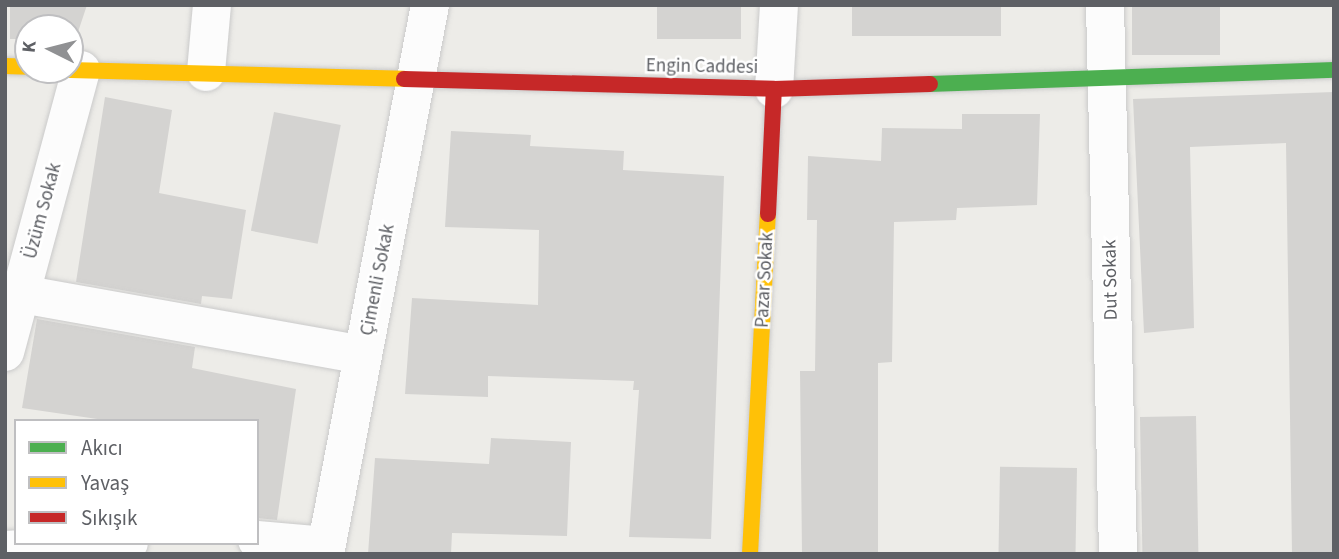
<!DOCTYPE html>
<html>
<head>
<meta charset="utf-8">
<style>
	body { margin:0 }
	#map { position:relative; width:1339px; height:559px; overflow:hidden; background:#edece8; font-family:"Source Sans 3",sans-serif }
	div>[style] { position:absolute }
	.building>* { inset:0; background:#d4d3d1; transform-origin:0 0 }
	.roads { filter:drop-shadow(0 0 2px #cacaca) drop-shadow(0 0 2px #cacaca) }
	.street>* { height:38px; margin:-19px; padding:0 19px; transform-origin:19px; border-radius:19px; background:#fcfcfc }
	.fast>* { height:16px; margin:-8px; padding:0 8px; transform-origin:8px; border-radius:8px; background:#4caf50 }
	.slow>* { height:16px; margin:-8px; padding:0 8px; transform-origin:8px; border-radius:8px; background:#ffc107 }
	.jam>* { height:16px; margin:-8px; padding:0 8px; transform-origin:8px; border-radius:8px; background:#c62828 }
	span { translate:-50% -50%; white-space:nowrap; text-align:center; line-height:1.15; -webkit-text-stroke:5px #fff; paint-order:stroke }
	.street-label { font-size:19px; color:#5e6065 }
	.frame { position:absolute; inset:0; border:7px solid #5e6065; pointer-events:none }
	.legend { position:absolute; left:14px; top:419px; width:245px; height:126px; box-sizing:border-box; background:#fff; border:2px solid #bfbfc1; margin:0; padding:9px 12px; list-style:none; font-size:21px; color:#5e6065 }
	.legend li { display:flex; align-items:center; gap:14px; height:35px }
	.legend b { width:35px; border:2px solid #bfbfc1 }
	.north { position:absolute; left:14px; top:14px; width:70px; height:70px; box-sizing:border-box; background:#fff; border:2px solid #bfbfc1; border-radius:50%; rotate:276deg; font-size:19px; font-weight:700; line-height:28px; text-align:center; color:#5e6065 }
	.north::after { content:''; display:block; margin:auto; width:24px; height:32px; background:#909193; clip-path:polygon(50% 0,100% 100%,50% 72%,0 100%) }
</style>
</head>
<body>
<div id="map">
	<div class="building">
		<i style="clip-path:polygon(10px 5px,87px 5px,76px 38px,70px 38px,70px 28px,28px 28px,28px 39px,10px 39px)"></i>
		<i style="left:657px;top:5px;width:84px;height:34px"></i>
		<i style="left:852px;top:5px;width:149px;height:31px"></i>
		<i style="left:1132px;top:5px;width:88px;height:50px"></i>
		<i style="clip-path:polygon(1334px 92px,1334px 554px,1292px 554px,1286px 143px,1190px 147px,1194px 328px,1144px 333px,1133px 99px)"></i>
		<i style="clip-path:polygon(105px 97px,172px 110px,159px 193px,246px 210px,232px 299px,202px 296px,201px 304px,76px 282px)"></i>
		<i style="left:274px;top:112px;width:68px;height:121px;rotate:11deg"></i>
		<i style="clip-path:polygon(962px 114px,1040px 114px,1037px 205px,957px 208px,956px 220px,894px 222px,892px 362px,878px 363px,878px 554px,802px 554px,800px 371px,815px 371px,817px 220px,807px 220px,808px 156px,881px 161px,882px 128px,962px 129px)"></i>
		<i style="clip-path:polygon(451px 131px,531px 135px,530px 146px,624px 151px,623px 170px,724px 176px,711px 539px,629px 537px,639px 390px,633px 390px,634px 381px,488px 376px,488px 397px,405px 394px,412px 298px,538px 305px,539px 230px,445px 227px)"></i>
		<i style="clip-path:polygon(37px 319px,195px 347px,192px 368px,296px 389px,277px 520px,257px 518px,257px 421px,111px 421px,22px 408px)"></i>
		<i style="left:1196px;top:416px;width:138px;height:56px;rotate:89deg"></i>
		<i style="clip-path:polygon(491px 438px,571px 442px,567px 536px,452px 533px,451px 554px,368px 554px,375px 458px,489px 464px)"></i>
		<i style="left:1077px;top:468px;width:86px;height:77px;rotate:91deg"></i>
	</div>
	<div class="roads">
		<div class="street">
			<i style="left:1105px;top:5px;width:549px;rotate:88.64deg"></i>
			<i style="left:206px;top:72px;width:67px;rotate:-84.9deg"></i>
			<i style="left:774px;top:89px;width:84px;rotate:-86.6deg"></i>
			<i style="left:21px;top:294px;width:347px;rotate:10.1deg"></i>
			<i style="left:5px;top:352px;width:292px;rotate:-74.9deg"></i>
			<i style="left:257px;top:540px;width:69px;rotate:5deg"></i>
			<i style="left:5px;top:550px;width:124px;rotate:-3.2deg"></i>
			<i style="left:325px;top:554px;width:559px;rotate:-79.17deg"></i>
		</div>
		<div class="fast">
			<i style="left:930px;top:84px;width:404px;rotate:-2deg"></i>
		</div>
		<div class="slow">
			<i style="left:5px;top:66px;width:23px;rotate:2deg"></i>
			<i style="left:70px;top:70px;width:334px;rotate:1.5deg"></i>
			<i style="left:750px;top:554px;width:340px;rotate:-87deg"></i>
		</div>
		<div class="jam">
			<i style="left:404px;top:79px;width:370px;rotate:1.5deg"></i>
			<i style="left:774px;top:89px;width:156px;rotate:-1.8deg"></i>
			<i style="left:768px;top:214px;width:125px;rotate:-87.3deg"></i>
		</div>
	</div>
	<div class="street-label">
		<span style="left:702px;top:67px;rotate:1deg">Engin Caddesi</span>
		<span style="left:43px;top:211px;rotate:-75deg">Üzüm Sokak</span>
		<span style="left:378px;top:280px;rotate:-79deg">Çimenli Sokak</span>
		<span style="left:765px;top:280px;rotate:-87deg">Pazar Sokak</span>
		<span style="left:1111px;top:280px;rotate:-91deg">Dut Sokak</span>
	</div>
	<div class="frame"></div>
	<ul class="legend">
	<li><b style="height:9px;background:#4caf50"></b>Akıcı</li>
	<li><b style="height:9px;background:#ffc107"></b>Yavaş</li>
	<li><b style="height:9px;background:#c62828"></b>Sıkışık</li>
	</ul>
	<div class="north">K</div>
</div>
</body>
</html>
